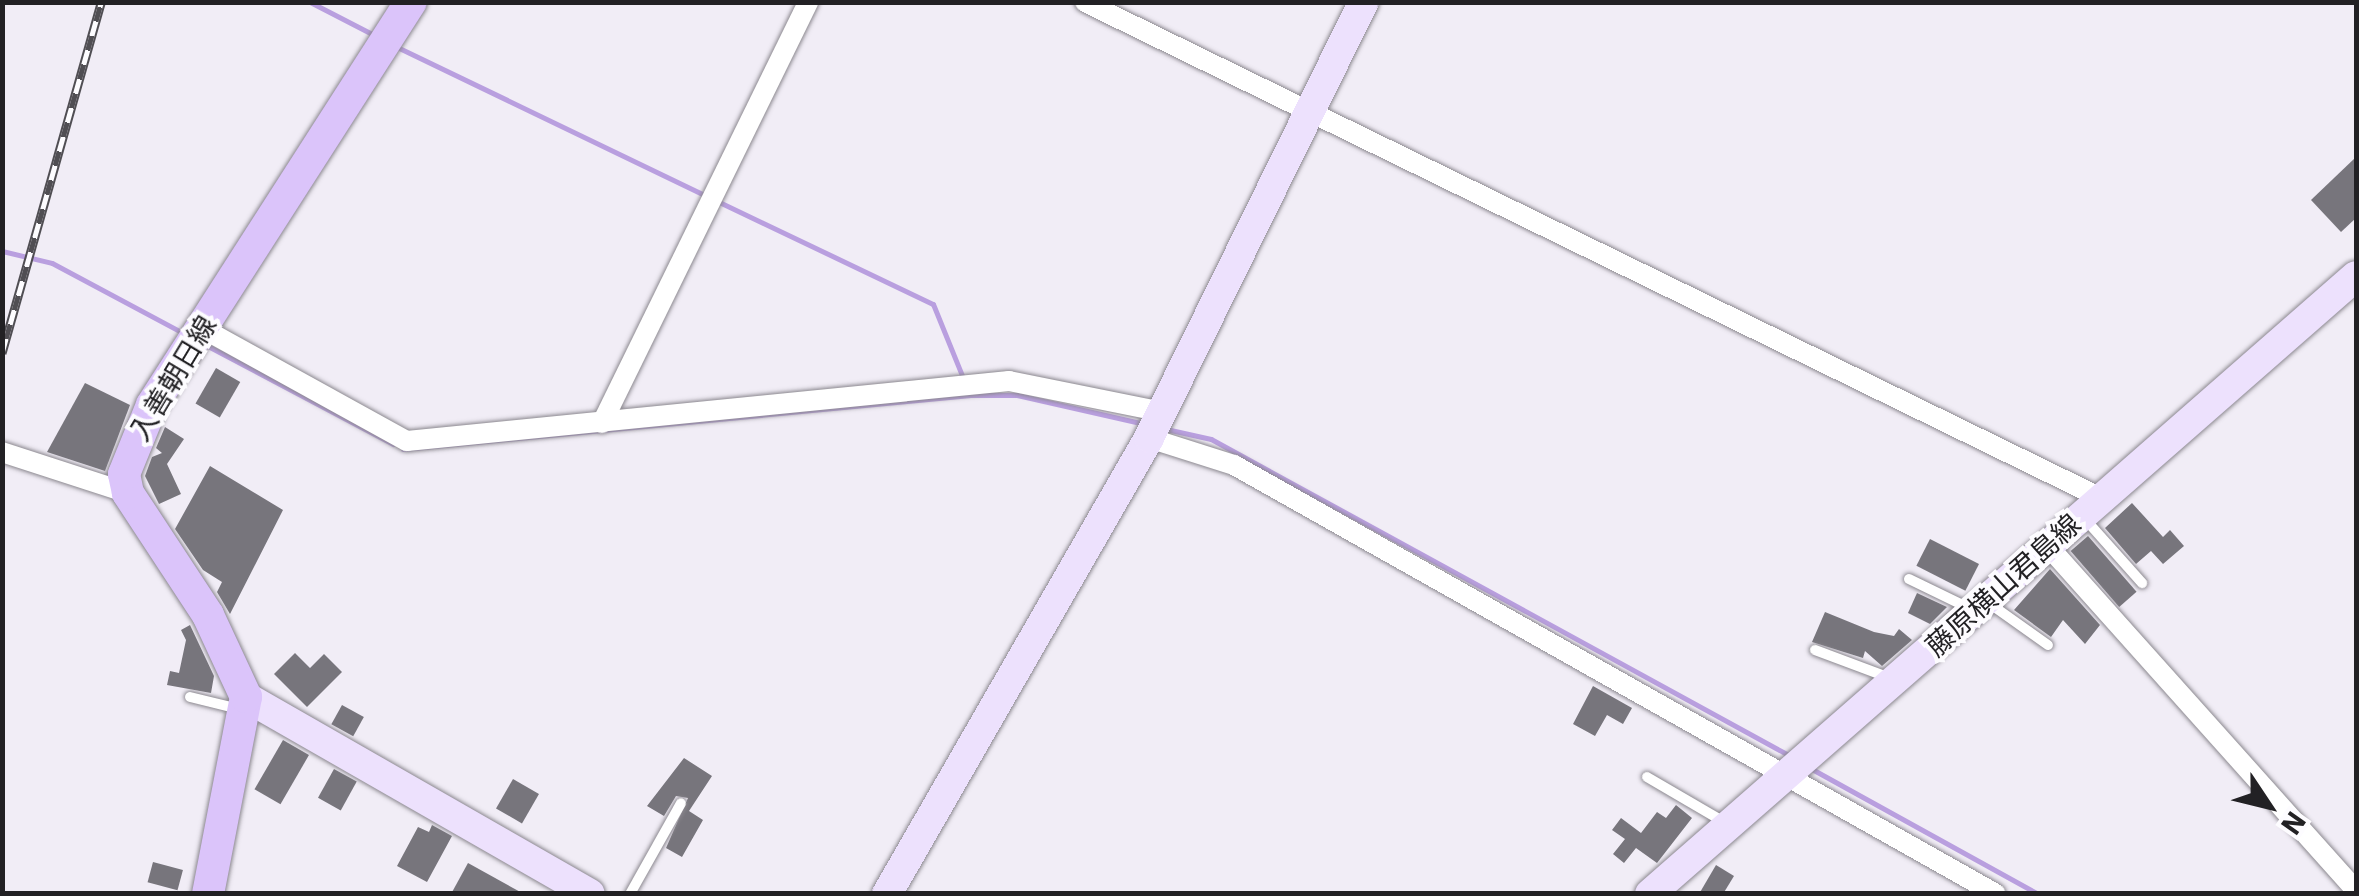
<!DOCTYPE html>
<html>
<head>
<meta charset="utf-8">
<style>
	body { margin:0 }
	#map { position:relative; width:2359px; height:896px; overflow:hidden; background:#f1edf6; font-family:"IBM Plex Sans","Noto Sans JP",sans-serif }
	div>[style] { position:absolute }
	.stream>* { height:5px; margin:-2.5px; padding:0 2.5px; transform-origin:2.5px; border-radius:2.5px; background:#b99fdf }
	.building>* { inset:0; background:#77757c; transform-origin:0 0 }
	.roads { filter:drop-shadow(0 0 2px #8b888f) drop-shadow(0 0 2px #8b888f) }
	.lane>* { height:10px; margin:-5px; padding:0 5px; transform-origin:5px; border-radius:5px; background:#fff }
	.street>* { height:20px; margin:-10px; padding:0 10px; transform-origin:10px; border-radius:10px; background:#fff }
	.secondary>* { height:30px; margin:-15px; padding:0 15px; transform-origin:15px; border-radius:15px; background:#ede1fd }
	.primary>* { height:32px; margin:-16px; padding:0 16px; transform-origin:16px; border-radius:16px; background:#dbc4fa }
	.rail>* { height:9px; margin-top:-4.5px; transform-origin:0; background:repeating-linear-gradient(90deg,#fdfcff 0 15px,#504e53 0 30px); box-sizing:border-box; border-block:2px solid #504e53 }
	span { translate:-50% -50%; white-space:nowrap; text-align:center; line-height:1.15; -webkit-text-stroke:8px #fdfcff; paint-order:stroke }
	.street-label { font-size:28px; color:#222124 }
	.frame { position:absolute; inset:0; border:5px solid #222124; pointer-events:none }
	.north { position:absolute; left:2219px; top:756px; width:100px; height:100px; -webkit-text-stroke:8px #fdfcff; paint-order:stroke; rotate:125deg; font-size:28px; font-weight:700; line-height:40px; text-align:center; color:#222124 }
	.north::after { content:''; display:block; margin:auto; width:35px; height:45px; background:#222124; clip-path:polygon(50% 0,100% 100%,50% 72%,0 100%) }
</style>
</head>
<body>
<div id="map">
	<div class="stream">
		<i style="left:310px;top:2px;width:72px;rotate:27.3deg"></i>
		<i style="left:397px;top:47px;width:344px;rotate:25.7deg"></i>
		<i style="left:717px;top:201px;width:239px;rotate:25.5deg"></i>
		<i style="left:933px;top:304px;width:80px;rotate:67.9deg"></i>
		<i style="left:2px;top:251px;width:51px;rotate:13.5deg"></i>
		<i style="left:52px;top:263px;width:151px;rotate:28.1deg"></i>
		<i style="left:204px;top:344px;width:214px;rotate:27.9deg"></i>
		<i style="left:1166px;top:429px;width:46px;rotate:12.5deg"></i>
		<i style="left:1211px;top:439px;width:662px;rotate:28.69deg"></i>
		<i style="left:403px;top:449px;width:570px;rotate:-5.44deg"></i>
		<i style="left:970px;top:395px;width:47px"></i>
		<i style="left:1017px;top:395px;width:131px;rotate:12.8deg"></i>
		<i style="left:1810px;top:768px;width:260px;rotate:28.9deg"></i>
	</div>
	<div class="building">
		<i style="clip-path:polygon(2356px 157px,2356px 218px,2341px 232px,2311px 200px)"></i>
		<i style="left:216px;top:368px;width:28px;height:41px;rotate:30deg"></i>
		<i style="clip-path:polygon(85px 383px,130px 405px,105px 471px,47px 452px)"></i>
		<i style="clip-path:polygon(165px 427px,184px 439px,167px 464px,181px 494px,159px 504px,145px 476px,152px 457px,162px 453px,156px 448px)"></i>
		<i style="clip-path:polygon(210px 466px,283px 510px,230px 614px,217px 592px,222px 582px,203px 570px,175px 529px)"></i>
		<i style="clip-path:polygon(2132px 503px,2163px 537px,2170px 530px,2184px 546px,2163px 564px,2151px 551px,2136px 564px,2105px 528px)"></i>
		<i style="left:2088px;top:536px;width:74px;height:23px;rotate:49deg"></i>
		<i style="left:1930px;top:539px;width:55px;height:30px;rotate:27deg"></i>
		<i style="clip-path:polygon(2050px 569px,2100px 625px,2085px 644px,2063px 620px,2051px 637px,2014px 610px)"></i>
		<i style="clip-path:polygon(1917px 593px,1947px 607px,1930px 624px,1908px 613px)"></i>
		<i style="clip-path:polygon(1825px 612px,1874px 632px,1894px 636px,1899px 629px,1912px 640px,1882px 666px,1865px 651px,1863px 658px,1812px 642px)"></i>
		<i style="clip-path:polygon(190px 625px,214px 676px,211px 693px,167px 685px,170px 671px,179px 673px,186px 640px,181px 630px)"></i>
		<i style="clip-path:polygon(295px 653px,310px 668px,324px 654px,342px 672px,307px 707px,274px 674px)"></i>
		<i style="clip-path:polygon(1593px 686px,1632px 708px,1623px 724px,1607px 715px,1595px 736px,1573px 724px)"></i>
		<i style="left:342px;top:705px;width:25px;height:22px;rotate:29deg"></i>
		<i style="left:283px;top:740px;width:30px;height:57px;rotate:30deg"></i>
		<i style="clip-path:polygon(684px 758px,712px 776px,689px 811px,703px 820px,682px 857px,666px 848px,688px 798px,676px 796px,664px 816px,647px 806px)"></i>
		<i style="left:334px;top:769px;width:26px;height:33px;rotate:29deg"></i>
		<i style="left:513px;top:779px;width:30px;height:34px;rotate:30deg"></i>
		<i style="clip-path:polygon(1676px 805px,1692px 818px,1657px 863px,1636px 848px,1624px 863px,1613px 854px,1625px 839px,1612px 830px,1621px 818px,1641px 833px,1657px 812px,1666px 818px)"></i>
		<i style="clip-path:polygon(432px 825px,452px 836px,427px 882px,397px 866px,418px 827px,429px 832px)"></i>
		<i style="left:153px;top:862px;width:31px;height:21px;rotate:15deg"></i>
		<i style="clip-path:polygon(468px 863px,524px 894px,451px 894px)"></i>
		<i style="clip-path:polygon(1716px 865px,1734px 876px,1723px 894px,1699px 894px)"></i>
	</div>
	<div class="roads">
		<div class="lane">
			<i style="left:2085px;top:519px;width:86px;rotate:48.3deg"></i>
			<i style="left:1909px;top:579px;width:67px;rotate:25.8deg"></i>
			<i style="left:1986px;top:601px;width:76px;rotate:35.4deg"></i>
			<i style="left:1815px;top:650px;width:80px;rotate:20.5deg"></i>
			<i style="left:190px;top:697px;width:50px;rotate:13.8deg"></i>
			<i style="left:1647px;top:777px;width:89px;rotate:30.3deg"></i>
			<i style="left:630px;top:894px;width:104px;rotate:-60.7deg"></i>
		</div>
		<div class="street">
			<i style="left:1085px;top:2px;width:1131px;rotate:26.02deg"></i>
			<i style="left:202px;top:328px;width:234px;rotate:28.9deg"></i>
			<i style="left:407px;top:441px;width:605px;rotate:-5.69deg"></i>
			<i style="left:1009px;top:381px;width:157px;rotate:11.4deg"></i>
			<i style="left:602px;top:423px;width:469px;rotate:-63.9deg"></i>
			<i style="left:1149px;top:438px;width:89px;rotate:17.6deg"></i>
			<i style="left:1234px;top:465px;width:874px;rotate:29.38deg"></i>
			<i style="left:2px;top:452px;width:133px;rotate:18deg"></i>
			<i style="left:2048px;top:546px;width:462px;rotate:48.2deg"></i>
		</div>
		<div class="secondary">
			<i style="left:246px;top:697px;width:396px;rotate:29.8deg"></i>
			<i style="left:887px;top:894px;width:526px;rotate:-60.12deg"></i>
			<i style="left:1149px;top:438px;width:486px;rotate:-63.8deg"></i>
			<i style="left:1650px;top:894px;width:938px;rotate:-41.2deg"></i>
		</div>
		<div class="primary">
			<i style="left:208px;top:894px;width:201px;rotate:-79.1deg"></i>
			<i style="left:246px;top:697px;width:90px;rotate:-114.9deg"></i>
			<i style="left:208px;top:615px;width:146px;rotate:-123.3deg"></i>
			<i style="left:128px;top:493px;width:19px;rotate:-102deg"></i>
			<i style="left:124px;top:474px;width:74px;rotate:-67.9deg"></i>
			<i style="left:152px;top:405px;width:479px;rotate:-57.3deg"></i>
		</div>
	</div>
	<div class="rail">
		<i style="left:2px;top:353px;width:365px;rotate:-74.2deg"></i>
	</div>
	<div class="street-label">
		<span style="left:173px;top:378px;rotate:-59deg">入善朝日線</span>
		<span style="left:2003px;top:585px;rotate:-42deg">藤原横山君島線</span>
	</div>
	<div class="frame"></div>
	<div class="north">N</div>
</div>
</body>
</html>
